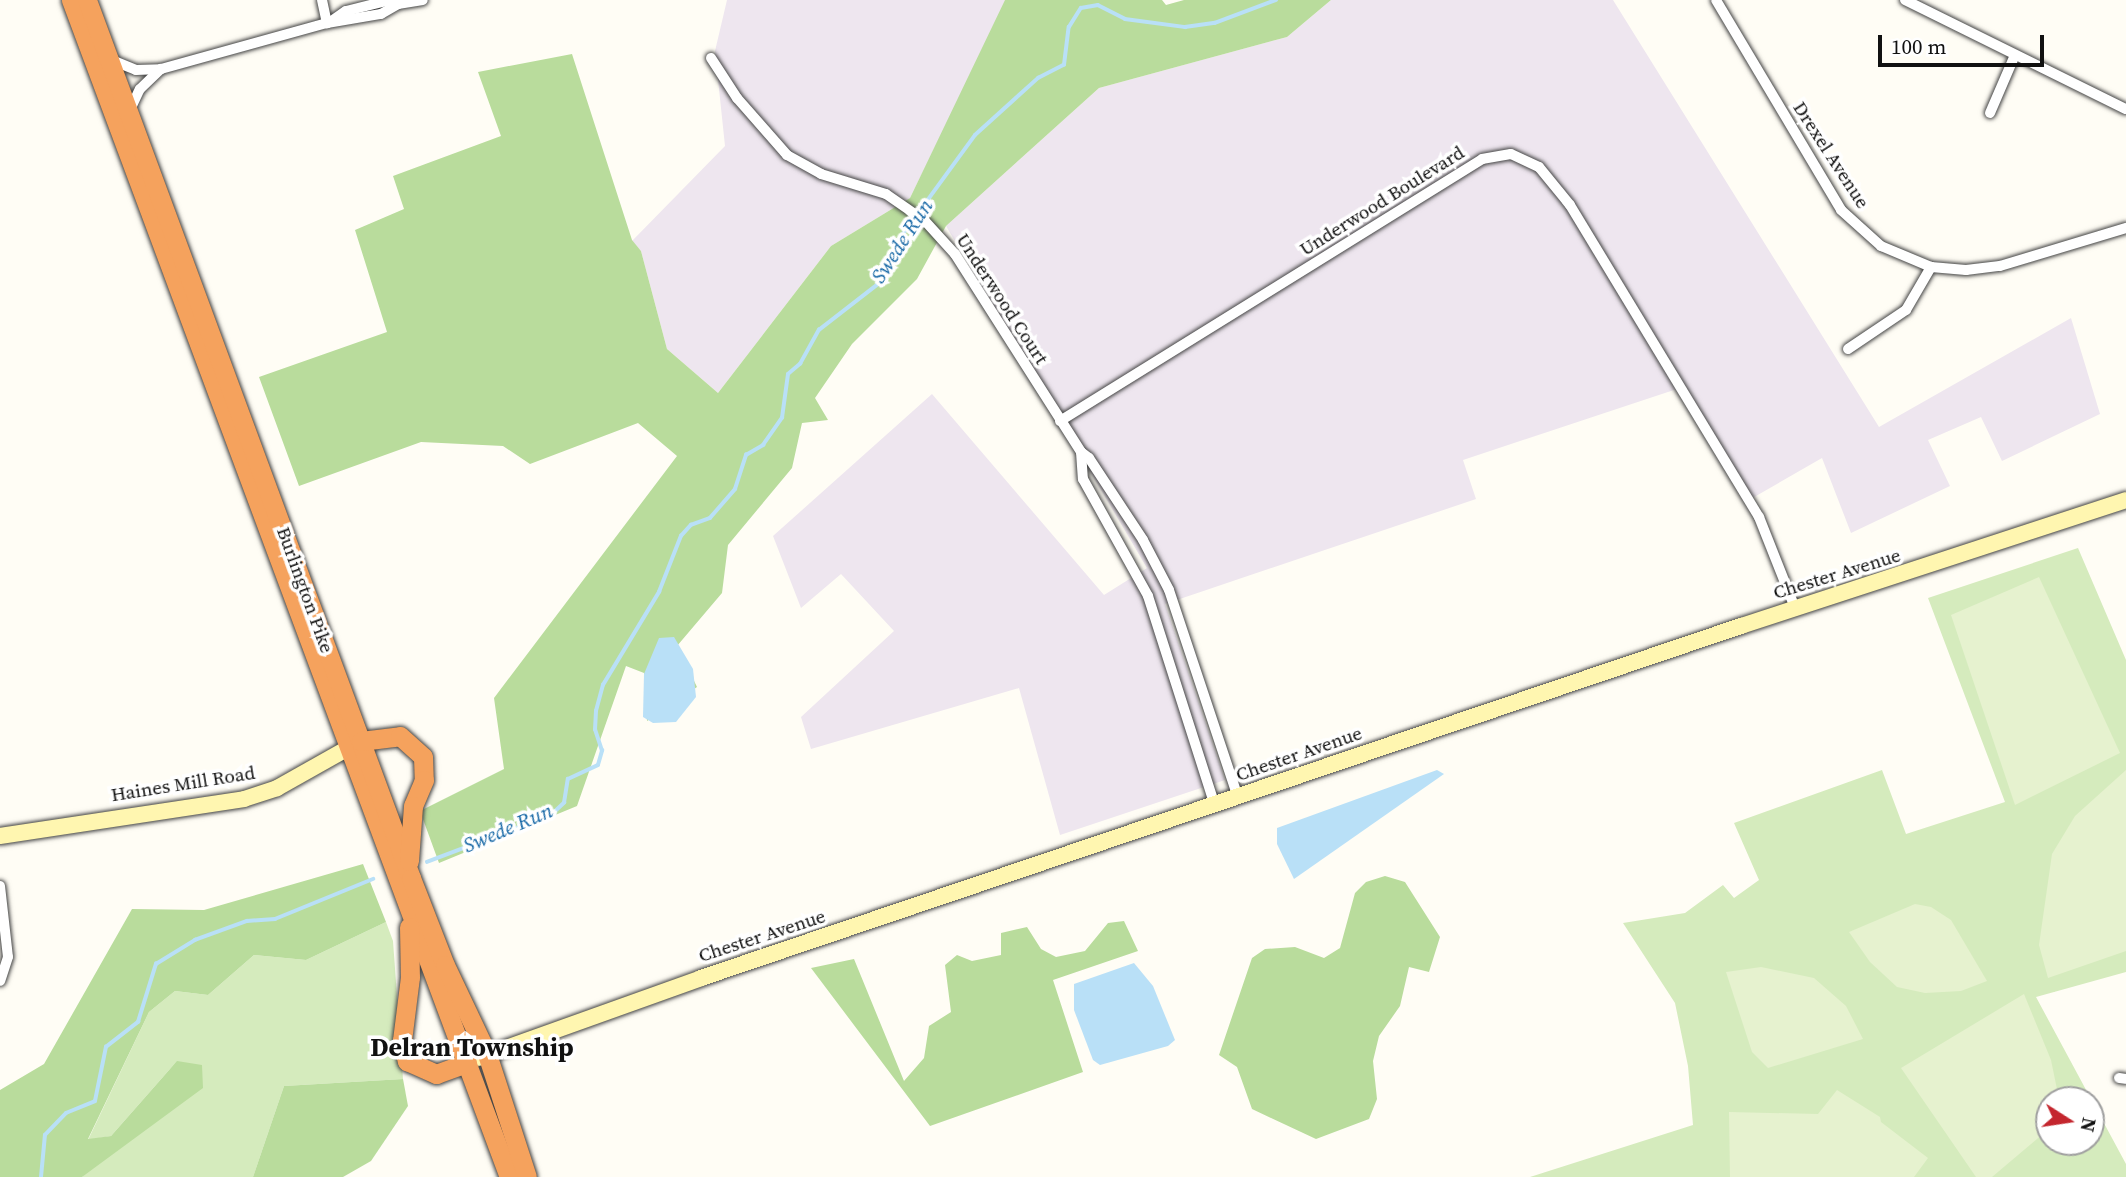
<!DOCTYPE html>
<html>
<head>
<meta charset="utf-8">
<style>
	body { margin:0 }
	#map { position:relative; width:2126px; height:1177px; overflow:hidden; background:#fffdf5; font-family:"Source Serif 4",serif }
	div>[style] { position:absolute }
	.industrial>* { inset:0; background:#eee6ef }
	.green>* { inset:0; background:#d5ebbd }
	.forest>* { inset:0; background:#b9dc9c }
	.pitch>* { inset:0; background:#e6f2cf }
	.water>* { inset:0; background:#b9e0f7 }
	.stream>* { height:3.5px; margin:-1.75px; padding:0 1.75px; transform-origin:1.75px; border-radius:1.75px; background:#b9e0f7 }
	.roads { filter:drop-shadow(0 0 2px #444) drop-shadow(0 0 2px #444) }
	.street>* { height:10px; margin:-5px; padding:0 5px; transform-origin:5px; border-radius:5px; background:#fff }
	.secondary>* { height:16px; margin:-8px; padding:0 8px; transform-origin:8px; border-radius:8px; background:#fff6b0 }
	.highway>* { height:19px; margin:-9.5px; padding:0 9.5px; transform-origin:9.5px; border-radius:9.5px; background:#f5a25d }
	span { translate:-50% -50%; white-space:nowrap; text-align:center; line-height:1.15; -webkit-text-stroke:7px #fff; paint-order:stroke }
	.street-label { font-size:19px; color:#111 }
	.water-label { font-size:21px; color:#1768a6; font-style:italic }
	.district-label { font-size:26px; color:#111; font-weight:700 }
	.north { position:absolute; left:2035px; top:1086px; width:70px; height:70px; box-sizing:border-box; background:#fff; border:2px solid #a0a0a0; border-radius:50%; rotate:102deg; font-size:19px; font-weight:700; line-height:28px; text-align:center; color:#111 }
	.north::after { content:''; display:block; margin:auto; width:24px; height:32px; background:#c4262e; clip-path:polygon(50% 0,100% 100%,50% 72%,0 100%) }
	.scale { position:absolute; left:1878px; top:35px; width:166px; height:32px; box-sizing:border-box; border:4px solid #111; border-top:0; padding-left:9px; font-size:21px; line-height:24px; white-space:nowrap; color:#111; -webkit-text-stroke:5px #fff; paint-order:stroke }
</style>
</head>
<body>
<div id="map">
	<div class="industrial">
		<i style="clip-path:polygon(727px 0,1007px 0,910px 198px,831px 246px,718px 393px,667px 349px,641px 251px,632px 241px,725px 146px,715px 51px)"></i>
		<i style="clip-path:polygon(1331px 0,1613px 0,1879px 427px,2071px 318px,2100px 414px,2002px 461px,1981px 417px,1928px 440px,1950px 486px,1851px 533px,1822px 458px,1749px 500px,1680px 388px,1463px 460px,1476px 499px,1165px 604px,1225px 780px,1060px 835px,1019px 688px,811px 749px,801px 717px,894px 631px,841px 574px,801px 608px,773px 536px,932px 394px,1104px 595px,1147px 568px,946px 226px,1099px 88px,1287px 37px)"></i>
	</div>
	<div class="green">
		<i style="clip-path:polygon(evenodd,2078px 548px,2126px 660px,2126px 972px,2036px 997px,2126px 1164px,2126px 1177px,1530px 1177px,1693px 1125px,1688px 1066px,1675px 1003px,1623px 923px,1685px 913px,1723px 885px,1734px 898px,1759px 880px,1734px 823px,1882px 770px,1906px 834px,2005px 802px,1928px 598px,2078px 548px,2049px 1100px,2091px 1100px,2091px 1142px,2049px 1142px,2049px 1100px)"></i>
		<i style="clip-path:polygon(386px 922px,393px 941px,403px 1079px,284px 1086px,253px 1177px,82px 1177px,177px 1061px,111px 1136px,88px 1140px,149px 1012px,175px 991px,208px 995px,254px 955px,306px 960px)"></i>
	</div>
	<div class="forest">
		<i style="clip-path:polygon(1005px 0,1162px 0,1166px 5px,1184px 0,1331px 0,1287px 37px,1099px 88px,946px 226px,917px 279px,852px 344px,815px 398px,828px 420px,802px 423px,792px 468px,728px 545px,722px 593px,677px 646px,697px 687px,647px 721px,644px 673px,626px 666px,577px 806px,439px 863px,420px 811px,504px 769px,494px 698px,677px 456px,638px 423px,530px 464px,503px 446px,421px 442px,299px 486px,259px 377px,387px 332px,355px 230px,404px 209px,393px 176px,501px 136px,478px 72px,572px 54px,632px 240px,641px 251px,667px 349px,718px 393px,831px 246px,910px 198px)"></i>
		<i style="clip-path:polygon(363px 864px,386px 922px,306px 960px,254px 955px,208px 995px,175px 991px,149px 1012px,88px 1139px,111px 1136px,177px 1061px,202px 1065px,203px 1088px,82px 1177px,0 1177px,0 1090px,44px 1064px,132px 909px,204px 910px)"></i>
		<i style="clip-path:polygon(1385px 876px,1405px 882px,1440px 937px,1429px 972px,1409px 967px,1400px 1006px,1379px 1036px,1373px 1061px,1377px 1099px,1369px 1119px,1316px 1139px,1252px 1109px,1237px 1067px,1219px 1055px,1252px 958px,1265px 949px,1295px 947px,1324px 958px,1340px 948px,1355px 893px,1366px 882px)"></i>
		<i style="clip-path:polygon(1124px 921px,1138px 951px,1053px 980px,1083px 1072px,930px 1126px,811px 968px,854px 959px,904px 1081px,924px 1058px,929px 1026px,951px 1012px,945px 965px,957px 955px,972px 961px,1001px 955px,1001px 933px,1027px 927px,1041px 949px,1056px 957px,1085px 951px,1108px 923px)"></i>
		<i style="clip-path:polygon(403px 1079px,408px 1106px,371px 1161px,343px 1177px,253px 1177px,284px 1086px)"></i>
	</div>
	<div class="pitch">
		<i style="clip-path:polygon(2039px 577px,2120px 753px,2015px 805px,1951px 615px)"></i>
		<i style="clip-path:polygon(2126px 770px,2126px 951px,2048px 978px,2039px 945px,2052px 854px,2075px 816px)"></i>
		<i style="clip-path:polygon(1915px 904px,1931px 907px,1951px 920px,1987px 981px,1961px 991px,1925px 993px,1897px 987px,1870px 962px,1849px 932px)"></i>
		<i style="clip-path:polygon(1761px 967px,1814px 978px,1846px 1006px,1863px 1039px,1768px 1068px,1752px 1052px,1726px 972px)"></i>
		<i style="clip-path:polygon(2024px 994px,2051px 1060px,2059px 1099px,2049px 1100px,2044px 1133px,1992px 1177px,1976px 1177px,1901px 1068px)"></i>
		<i style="clip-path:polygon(1837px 1090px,1880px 1117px,1881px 1122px,1928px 1158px,1914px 1177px,1730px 1177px,1729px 1112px,1818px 1114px)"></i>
	</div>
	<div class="water">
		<i style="clip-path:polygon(674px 637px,693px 669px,696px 697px,676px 722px,653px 723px,643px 717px,644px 674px,659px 638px)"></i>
		<i style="clip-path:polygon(1437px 770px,1444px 774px,1294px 879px,1277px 844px,1277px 828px)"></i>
		<i style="clip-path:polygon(1134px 963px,1153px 986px,1175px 1040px,1168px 1046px,1100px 1065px,1093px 1060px,1074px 1010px,1074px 984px)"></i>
	</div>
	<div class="stream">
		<i style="left:427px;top:862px;width:133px;rotate:-20.8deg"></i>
		<i style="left:551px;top:815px;width:18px;rotate:-43deg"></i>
		<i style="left:564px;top:803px;width:24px;rotate:-81deg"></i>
		<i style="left:568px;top:779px;width:33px;rotate:-25deg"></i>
		<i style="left:598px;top:765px;width:15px;rotate:-74deg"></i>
		<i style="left:602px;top:751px;width:22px;rotate:-108deg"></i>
		<i style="left:595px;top:730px;width:19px;rotate:-87deg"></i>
		<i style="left:596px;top:711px;width:27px;rotate:-75deg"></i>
		<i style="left:603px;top:685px;width:109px;rotate:-58.9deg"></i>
		<i style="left:659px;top:592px;width:60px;rotate:-68.6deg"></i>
		<i style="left:681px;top:536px;width:15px;rotate:-48deg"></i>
		<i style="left:691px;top:525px;width:20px;rotate:-20deg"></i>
		<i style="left:710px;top:518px;width:38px;rotate:-49deg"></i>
		<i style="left:735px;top:489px;width:36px;rotate:-72deg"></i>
		<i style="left:746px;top:455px;width:20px;rotate:-30deg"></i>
		<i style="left:763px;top:445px;width:33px;rotate:-55deg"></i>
		<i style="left:782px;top:418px;width:44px;rotate:-82.2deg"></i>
		<i style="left:788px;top:374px;width:16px;rotate:-40deg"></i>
		<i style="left:800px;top:364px;width:39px;rotate:-61deg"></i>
		<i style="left:819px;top:330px;width:75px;rotate:-37.9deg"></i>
		<i style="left:878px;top:284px;width:51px;rotate:-64.4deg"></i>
		<i style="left:900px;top:238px;width:127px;rotate:-53.9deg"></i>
		<i style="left:975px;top:135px;width:85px;rotate:-42.1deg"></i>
		<i style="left:1038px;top:78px;width:29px;rotate:-27deg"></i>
		<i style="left:1064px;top:65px;width:38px;rotate:-83deg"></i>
		<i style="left:1069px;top:27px;width:22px;rotate:-58deg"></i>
		<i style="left:1081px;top:8px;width:17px;rotate:-10deg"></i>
		<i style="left:1098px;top:5px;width:30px;rotate:27deg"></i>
		<i style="left:1125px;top:19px;width:61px;rotate:7.6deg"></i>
		<i style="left:1185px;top:27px;width:30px;rotate:-8deg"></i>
		<i style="left:1215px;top:23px;width:65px;rotate:-20.7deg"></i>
		<i style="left:41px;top:1177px;width:42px;rotate:-84.6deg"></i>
		<i style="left:45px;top:1135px;width:30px;rotate:-46deg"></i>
		<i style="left:66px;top:1113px;width:31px;rotate:-22deg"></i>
		<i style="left:95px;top:1101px;width:55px;rotate:-78.5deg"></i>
		<i style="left:106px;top:1047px;width:41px;rotate:-38deg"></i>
		<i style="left:138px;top:1022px;width:61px;rotate:-72.8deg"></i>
		<i style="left:156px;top:964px;width:46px;rotate:-31.6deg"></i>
		<i style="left:195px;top:940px;width:55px;rotate:-20.1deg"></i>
		<i style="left:247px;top:921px;width:28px;rotate:-4deg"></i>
		<i style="left:275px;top:919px;width:106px;rotate:-22.2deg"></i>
	</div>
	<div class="roads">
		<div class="street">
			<i style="left:322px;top:0;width:24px;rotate:78deg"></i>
			<i style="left:1716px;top:0;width:244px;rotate:59.2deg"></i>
			<i style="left:1841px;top:210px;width:54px;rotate:42deg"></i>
			<i style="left:1881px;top:246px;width:54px;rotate:22.8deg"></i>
			<i style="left:1931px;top:267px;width:35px;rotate:5deg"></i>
			<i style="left:1966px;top:270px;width:34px;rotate:-7deg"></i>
			<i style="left:2000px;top:266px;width:132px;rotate:-16.8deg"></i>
			<i style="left:1905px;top:0;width:246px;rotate:26.3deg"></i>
			<i style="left:330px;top:22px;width:19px;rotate:-35deg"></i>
			<i style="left:346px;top:11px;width:45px;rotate:-14deg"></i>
			<i style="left:390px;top:0;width:9px;rotate:27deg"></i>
			<i style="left:398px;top:4px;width:25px;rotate:-9deg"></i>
			<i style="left:711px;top:58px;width:48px;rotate:57deg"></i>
			<i style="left:737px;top:98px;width:76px;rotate:48.7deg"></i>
			<i style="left:787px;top:155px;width:39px;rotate:29deg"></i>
			<i style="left:821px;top:174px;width:68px;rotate:17.1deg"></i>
			<i style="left:886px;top:194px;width:47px;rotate:34.7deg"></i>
			<i style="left:925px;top:221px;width:45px;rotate:47.7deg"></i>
			<i style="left:955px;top:254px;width:235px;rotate:57.5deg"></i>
			<i style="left:1081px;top:452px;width:10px;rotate:37deg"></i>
			<i style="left:1089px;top:458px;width:98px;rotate:56.6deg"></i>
			<i style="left:1143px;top:540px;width:56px;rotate:62.5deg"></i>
			<i style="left:1169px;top:590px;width:218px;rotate:71.6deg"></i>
			<i style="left:109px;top:59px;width:29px;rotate:22deg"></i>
			<i style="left:136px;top:70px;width:25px;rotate:-2deg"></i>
			<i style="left:161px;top:69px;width:172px;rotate:-15.5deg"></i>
			<i style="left:327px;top:23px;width:55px;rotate:-9.5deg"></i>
			<i style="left:381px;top:14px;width:20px;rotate:-30deg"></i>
			<i style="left:130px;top:110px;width:23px;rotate:-65deg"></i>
			<i style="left:140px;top:89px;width:29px;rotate:-44deg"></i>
			<i style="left:1990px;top:113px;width:63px;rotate:-66.7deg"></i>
			<i style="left:1848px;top:349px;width:70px;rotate:-33.9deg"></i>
			<i style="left:1906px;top:310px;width:50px;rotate:-59.8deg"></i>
			<i style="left:1060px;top:421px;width:497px;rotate:-31.8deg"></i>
			<i style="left:1482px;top:159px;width:29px;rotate:-10deg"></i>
			<i style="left:1511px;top:154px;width:31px;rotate:25deg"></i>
			<i style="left:1539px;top:167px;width:49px;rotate:50.8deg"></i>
			<i style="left:1570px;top:205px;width:365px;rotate:58.8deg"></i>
			<i style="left:1759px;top:517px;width:98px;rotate:68.4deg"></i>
			<i style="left:1081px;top:452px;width:27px;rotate:86deg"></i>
			<i style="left:1083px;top:479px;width:134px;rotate:60.9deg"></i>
			<i style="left:1148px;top:596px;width:220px;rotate:72.3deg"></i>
			<i style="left:0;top:886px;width:71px;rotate:83.6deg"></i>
			<i style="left:8px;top:957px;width:25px;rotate:108deg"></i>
			<i style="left:2119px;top:1078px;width:7px;rotate:8deg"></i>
		</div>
		<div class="secondary">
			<i style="left:0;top:836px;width:247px;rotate:-8.6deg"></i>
			<i style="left:244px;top:799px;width:35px;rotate:-18deg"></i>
			<i style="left:277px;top:788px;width:94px;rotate:-29.3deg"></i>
			<i style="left:478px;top:1058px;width:237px;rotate:-19.7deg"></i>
			<i style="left:701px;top:978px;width:1098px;rotate:-18.7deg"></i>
			<i style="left:1741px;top:626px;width:405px;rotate:-18.1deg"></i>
		</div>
		<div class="highway">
			<i style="left:71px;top:0;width:1256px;rotate:69.59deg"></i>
			<i style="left:87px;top:0;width:936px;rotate:69.74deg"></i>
			<i style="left:411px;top:878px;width:93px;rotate:68.7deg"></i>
			<i style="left:445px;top:965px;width:98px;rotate:64.7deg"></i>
			<i style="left:487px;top:1054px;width:129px;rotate:72deg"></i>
			<i style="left:361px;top:741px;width:39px;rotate:-7deg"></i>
			<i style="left:400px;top:736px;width:31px;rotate:42deg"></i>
			<i style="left:423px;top:757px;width:23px;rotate:88deg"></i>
			<i style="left:424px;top:780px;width:28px;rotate:113deg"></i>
			<i style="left:413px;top:806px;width:55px;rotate:94.2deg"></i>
			<i style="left:409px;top:927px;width:50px;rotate:88.9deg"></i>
			<i style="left:410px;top:977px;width:64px;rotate:97.2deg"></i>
			<i style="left:402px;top:1040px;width:22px;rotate:77deg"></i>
			<i style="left:407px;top:1061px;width:32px;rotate:24deg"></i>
			<i style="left:436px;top:1074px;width:33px;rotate:-20deg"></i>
		</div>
	</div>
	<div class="street-label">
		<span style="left:1831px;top:155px;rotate:57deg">Drexel Avenue</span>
		<span style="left:1382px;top:201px;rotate:-32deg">Underwood Boulevard</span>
		<span style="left:1002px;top:299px;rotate:57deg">Underwood Court</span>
		<span style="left:1837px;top:574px;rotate:-17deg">Chester Avenue</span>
		<span style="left:305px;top:590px;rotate:70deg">Burlington Pike</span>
		<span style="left:1299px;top:754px;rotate:-19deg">Chester Avenue</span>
		<span style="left:183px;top:784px;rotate:-9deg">Haines Mill Road</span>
		<span style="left:762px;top:936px;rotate:-18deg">Chester Avenue</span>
	</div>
	<div class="water-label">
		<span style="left:902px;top:241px;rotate:-57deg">Swede Run</span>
		<span style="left:508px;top:828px;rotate:-23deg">Swede Run</span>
	</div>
	<div class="district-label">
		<span style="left:472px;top:1048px">Delran Township</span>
	</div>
	<div class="north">N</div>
	<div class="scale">100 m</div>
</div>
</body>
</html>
